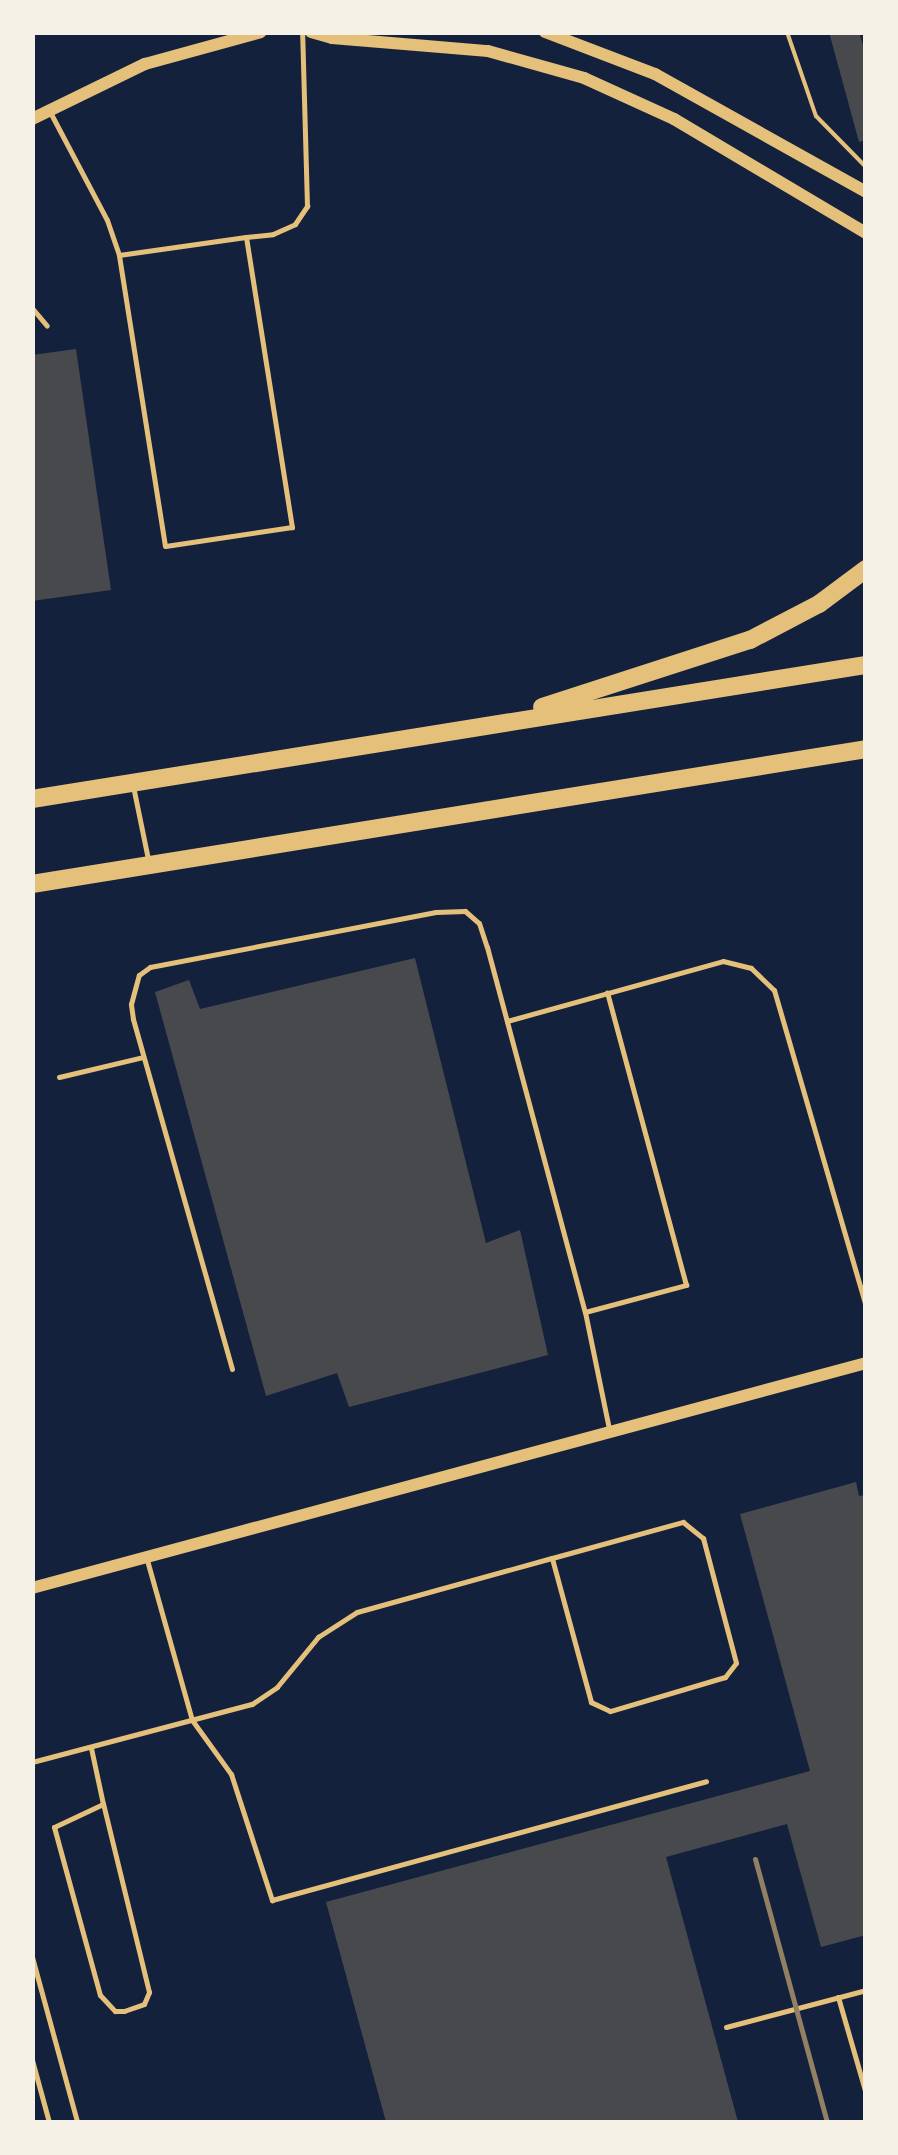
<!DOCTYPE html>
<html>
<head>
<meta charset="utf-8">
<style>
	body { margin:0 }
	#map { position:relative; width:898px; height:2155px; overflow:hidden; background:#14213d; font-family:Lato,sans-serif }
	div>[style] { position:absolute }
	.building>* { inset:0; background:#48494c }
	.path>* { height:4px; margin:-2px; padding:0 2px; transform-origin:2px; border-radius:2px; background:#e5c07b }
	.service>* { height:5px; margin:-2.5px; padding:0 2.5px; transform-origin:2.5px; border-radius:2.5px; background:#e5c07b }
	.tertiary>* { height:12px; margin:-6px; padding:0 6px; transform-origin:6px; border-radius:6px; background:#e5c07b }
	.motorway>* { height:18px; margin:-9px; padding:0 9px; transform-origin:9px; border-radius:9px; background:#e5c07b }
	.rail>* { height:5px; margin:-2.5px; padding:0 2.5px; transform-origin:2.5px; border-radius:2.5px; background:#918062 }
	span { translate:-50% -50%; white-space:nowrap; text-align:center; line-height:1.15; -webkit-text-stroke:10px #f6f1e7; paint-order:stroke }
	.frame { position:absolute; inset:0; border:35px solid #f6f1e7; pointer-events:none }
</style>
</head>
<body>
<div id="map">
	<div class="building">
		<i style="clip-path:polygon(829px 32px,859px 32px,866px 55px,866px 140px,859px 142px)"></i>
		<i style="clip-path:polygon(76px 349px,111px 590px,32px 601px,32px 355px)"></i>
		<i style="clip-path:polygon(415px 958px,486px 1243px,520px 1230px,548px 1355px,349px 1407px,337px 1373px,266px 1396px,155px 992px,189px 980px,200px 1009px)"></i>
		<i style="clip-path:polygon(856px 1482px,859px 1496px,866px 1495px,866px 1935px,821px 1947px,787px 1824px,666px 1857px,738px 2122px,386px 2122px,326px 1902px,810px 1771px,740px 1514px)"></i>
	</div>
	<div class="path">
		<i style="left:787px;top:32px;width:89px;rotate:71deg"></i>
		<i style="left:816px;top:116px;width:71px;rotate:45.6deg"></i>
	</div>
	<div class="service">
		<i style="left:50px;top:112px;width:122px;rotate:62.2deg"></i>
		<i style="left:107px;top:220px;width:37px;rotate:71deg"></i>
		<i style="left:246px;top:237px;width:294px;rotate:81deg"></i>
		<i style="left:292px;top:527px;width:128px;rotate:171.5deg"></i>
		<i style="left:165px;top:546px;width:295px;rotate:-99deg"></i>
		<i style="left:119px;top:255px;width:128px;rotate:-8.1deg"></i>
		<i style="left:246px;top:237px;width:27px;rotate:-6deg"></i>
		<i style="left:273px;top:234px;width:24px;rotate:-24deg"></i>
		<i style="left:295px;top:224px;width:22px;rotate:-56deg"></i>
		<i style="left:307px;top:206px;width:174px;rotate:-91.6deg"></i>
		<i style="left:32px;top:308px;width:23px;rotate:50deg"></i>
		<i style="left:133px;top:786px;width:75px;rotate:78.4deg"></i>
		<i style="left:507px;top:1021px;width:224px;rotate:-15.5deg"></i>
		<i style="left:723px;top:961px;width:29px;rotate:14deg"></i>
		<i style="left:751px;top:968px;width:32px;rotate:44deg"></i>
		<i style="left:774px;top:990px;width:330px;rotate:73.8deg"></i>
		<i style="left:59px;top:1077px;width:86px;rotate:-13.4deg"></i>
		<i style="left:585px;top:1312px;width:105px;rotate:-15deg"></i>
		<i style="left:686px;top:1285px;width:303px;rotate:-105.1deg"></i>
		<i style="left:232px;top:1369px;width:364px;rotate:-105.8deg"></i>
		<i style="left:133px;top:1019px;width:15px;rotate:-98deg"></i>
		<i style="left:131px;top:1004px;width:30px;rotate:-75deg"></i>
		<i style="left:139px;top:975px;width:14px;rotate:-36deg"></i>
		<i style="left:150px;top:967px;width:291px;rotate:-10.9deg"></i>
		<i style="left:436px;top:912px;width:29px;rotate:-2deg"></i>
		<i style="left:465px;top:911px;width:18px;rotate:41deg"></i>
		<i style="left:479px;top:923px;width:25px;rotate:72deg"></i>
		<i style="left:487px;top:947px;width:378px;rotate:75deg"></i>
		<i style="left:585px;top:1312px;width:119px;rotate:78.4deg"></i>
		<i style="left:147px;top:1560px;width:166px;rotate:74.3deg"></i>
		<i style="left:192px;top:1720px;width:67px;rotate:54.2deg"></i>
		<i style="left:231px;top:1774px;width:133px;rotate:72deg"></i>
		<i style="left:272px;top:1900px;width:450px;rotate:-15.3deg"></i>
		<i style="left:91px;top:1748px;width:57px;rotate:77.9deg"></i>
		<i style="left:103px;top:1804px;width:54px;rotate:154.9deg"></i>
		<i style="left:54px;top:1827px;width:174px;rotate:74.7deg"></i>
		<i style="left:100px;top:1995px;width:22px;rotate:47deg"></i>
		<i style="left:115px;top:2011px;width:9px"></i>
		<i style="left:124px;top:2011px;width:21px;rotate:-19deg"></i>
		<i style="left:144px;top:2004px;width:13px;rotate:-67deg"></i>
		<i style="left:149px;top:1992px;width:194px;rotate:-103.7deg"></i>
		<i style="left:32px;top:1762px;width:228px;rotate:-14.8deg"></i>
		<i style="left:252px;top:1704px;width:30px;rotate:-34deg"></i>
		<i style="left:277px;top:1687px;width:65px;rotate:-50.6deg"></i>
		<i style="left:318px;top:1637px;width:46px;rotate:-32.7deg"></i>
		<i style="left:357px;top:1612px;width:202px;rotate:-15.5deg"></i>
		<i style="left:552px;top:1558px;width:136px;rotate:-15.4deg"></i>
		<i style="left:683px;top:1522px;width:26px;rotate:39deg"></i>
		<i style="left:703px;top:1538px;width:129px;rotate:75.2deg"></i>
		<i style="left:736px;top:1663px;width:18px;rotate:128deg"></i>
		<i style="left:725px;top:1677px;width:120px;rotate:163.5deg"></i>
		<i style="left:610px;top:1711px;width:21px;rotate:-155deg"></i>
		<i style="left:591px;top:1702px;width:149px;rotate:-105.2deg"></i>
		<i style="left:32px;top:1957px;width:171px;rotate:74.7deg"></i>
		<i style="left:838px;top:1997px;width:101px;rotate:73.9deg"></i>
		<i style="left:726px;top:2027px;width:145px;rotate:-14.8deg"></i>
		<i style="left:32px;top:2060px;width:64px;rotate:74.7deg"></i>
	</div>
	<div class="tertiary">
		<i style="left:311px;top:32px;width:22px;rotate:16deg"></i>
		<i style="left:332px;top:38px;width:157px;rotate:4.8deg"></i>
		<i style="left:488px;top:51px;width:100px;rotate:15.7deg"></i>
		<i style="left:584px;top:78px;width:99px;rotate:24.5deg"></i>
		<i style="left:674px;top:119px;width:223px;rotate:30.7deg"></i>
		<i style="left:545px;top:32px;width:118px;rotate:20.9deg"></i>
		<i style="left:655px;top:74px;width:242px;rotate:29.2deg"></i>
		<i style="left:32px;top:119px;width:126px;rotate:-26deg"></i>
		<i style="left:145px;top:64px;width:120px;rotate:-15.4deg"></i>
		<i style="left:32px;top:1588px;width:864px;rotate:-15.1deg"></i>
	</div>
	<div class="motorway">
		<i style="left:542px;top:707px;width:219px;rotate:-17.9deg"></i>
		<i style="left:750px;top:640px;width:78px;rotate:-27.6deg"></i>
		<i style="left:819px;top:604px;width:59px;rotate:-36.7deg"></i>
		<i style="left:32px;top:799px;width:845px;rotate:-9.13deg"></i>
		<i style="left:32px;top:884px;width:845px;rotate:-9.19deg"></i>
	</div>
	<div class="rail">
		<i style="left:755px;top:1859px;width:273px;rotate:74.7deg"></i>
	</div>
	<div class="frame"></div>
</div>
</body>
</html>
